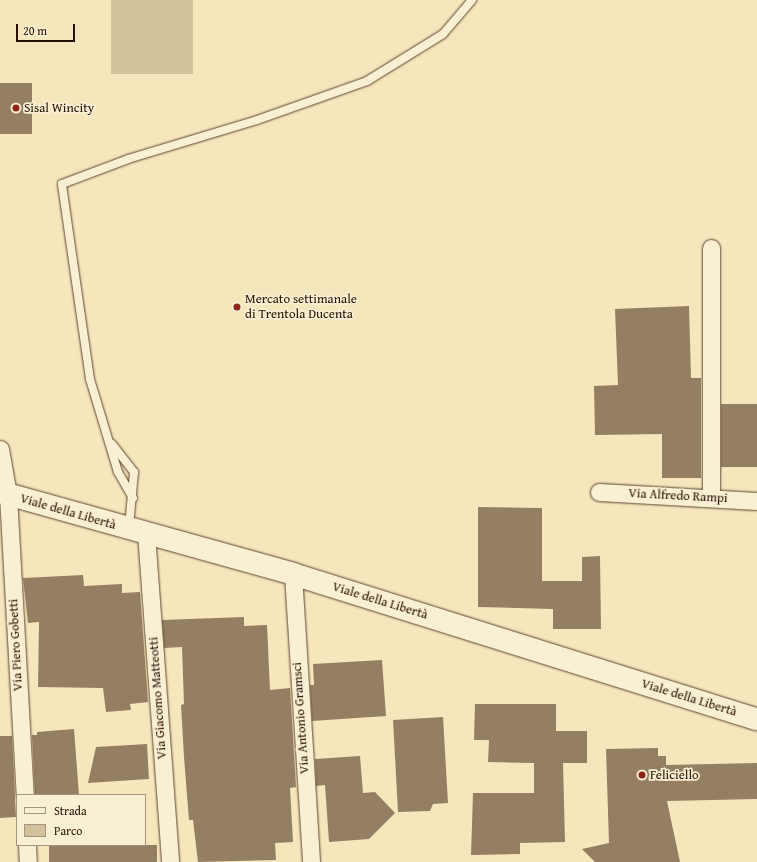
<!DOCTYPE html>
<html>
<head>
<meta charset="utf-8">
<style>
	body { margin:0 }
	#map { position:relative; width:757px; height:862px; overflow:hidden; background:#f6e6bc; font-family:"Gentium Book Plus",serif }
	div>[style] { position:absolute }
	.green>* { inset:0; background:#d3c19c; transform-origin:0 0 }
	.building>* { inset:0; background:#947f62; transform-origin:0 0 }
	.roads { filter:drop-shadow(0 0 1px #5c452f) drop-shadow(0 0 1px #5c452f) }
	.lane>* { height:8px; margin:-4px; padding:0 4px; transform-origin:4px; border-radius:4px; background:#f9efd3 }
	.street>* { height:17px; margin:-8.5px; padding:0 8.5px; transform-origin:8.5px; border-radius:8.5px; background:#f9efd3 }
	.secondary>* { height:22px; margin:-11px; padding:0 11px; transform-origin:11px; border-radius:11px; background:#f9efd3 }
	.dots>* { width:11px; height:11px; translate:-50% -50%; box-sizing:border-box; border:2px solid #f9efd3; border-radius:50% }
	span { translate:-50% -50%; white-space:nowrap; text-align:center; line-height:1.15; -webkit-text-stroke:3.5px #f9efd3; paint-order:stroke }
	.poi-label { font-size:13px; color:#290f00 }
	.left { translate:0 -50%; text-align:left }
	.street-label { font-size:13px; color:#290f00 }
	.legend { position:absolute; left:16px; top:794px; width:130px; height:52px; box-sizing:border-box; background:#f9efd3; border:1px solid #a6957f; margin:0; padding:5px 7px; list-style:none; font-size:12px; color:#290f00 }
	.legend li { display:flex; align-items:center; gap:8px; height:20px }
	.legend b { width:20px; border:1px solid #a6957f }
	.scale { position:absolute; left:16px; top:24px; width:59px; height:18px; box-sizing:border-box; border:2px solid #290f00; border-top:0; padding-left:5px; font-size:12px; line-height:14px; white-space:nowrap; color:#290f00; -webkit-text-stroke:3px #f9efd3; paint-order:stroke }
</style>
</head>
<body>
<div id="map">
	<div class="green">
		<i style="left:111px;top:0;width:82px;height:74px"></i>
	</div>
	<div class="building">
		<i style="left:0;top:83px;width:32px;height:51px"></i>
		<i style="clip-path:polygon(689px 306px,691px 378px,701px 378px,701px 478px,662px 478px,662px 434px,595px 435px,594px 386px,618px 385px,615px 309px)"></i>
		<i style="left:757px;top:404px;width:63px;height:36px;rotate:90deg"></i>
		<i style="clip-path:polygon(478px 507px,542px 508px,542px 581px,582px 581px,582px 557px,600px 556px,601px 629px,553px 629px,553px 609px,478px 607px)"></i>
		<i style="clip-path:polygon(83px 575px,84px 586px,122px 584px,122px 593px,140px 592px,148px 702px,130px 704px,131px 710px,106px 712px,103px 688px,38px 687px,39px 622px,28px 623px,23px 578px)"></i>
		<i style="clip-path:polygon(244px 617px,244px 626px,267px 625px,270px 690px,290px 688px,296px 787px,290px 788px,293px 842px,275px 843px,276px 860px,198px 862px,193px 820px,189px 820px,184px 757px,181px 705px,184px 704px,182px 647px,164px 648px,162px 620px)"></i>
		<i style="clip-path:polygon(382px 660px,386px 716px,312px 721px,310px 685px,314px 685px,313px 664px)"></i>
		<i style="clip-path:polygon(475px 704px,556px 704px,556px 731px,587px 731px,587px 763px,563px 763px,565px 842px,520px 843px,520px 854px,471px 855px,473px 793px,534px 793px,534px 763px,488px 762px,489px 740px,474px 740px)"></i>
		<i style="clip-path:polygon(443px 717px,448px 803px,433px 804px,430px 811px,398px 812px,393px 720px)"></i>
		<i style="clip-path:polygon(74px 729px,79px 795px,35px 795px,32px 735px,37px 735px,37px 732px)"></i>
		<i style="clip-path:polygon(0 736px,12px 736px,16px 817px,0 818px)"></i>
		<i style="clip-path:polygon(147px 744px,149px 779px,88px 783px,96px 747px)"></i>
		<i style="clip-path:polygon(658px 748px,658px 756px,666px 756px,666px 765px,757px 763px,757px 799px,667px 801px,680px 862px,595px 862px,582px 849px,609px 843px,606px 749px)"></i>
		<i style="clip-path:polygon(360px 756px,363px 793px,375px 792px,395px 813px,369px 839px,329px 842px,325px 785px,316px 786px,315px 759px)"></i>
		<i style="left:49px;top:845px;width:108px;height:17px"></i>
	</div>
	<div class="roads">
		<div class="lane">
			<i style="left:112px;top:444px;width:36px;rotate:52deg"></i>
			<i style="left:134px;top:472px;width:55px;rotate:95.2deg"></i>
			<i style="left:133px;top:498px;width:30px;rotate:-120deg"></i>
			<i style="left:118px;top:472px;width:97px;rotate:-106.8deg"></i>
			<i style="left:90px;top:379px;width:197px;rotate:-98.2deg"></i>
			<i style="left:62px;top:184px;width:71px;rotate:-20.7deg"></i>
			<i style="left:128px;top:159px;width:135px;rotate:-16.8deg"></i>
			<i style="left:257px;top:120px;width:117px;rotate:-19.5deg"></i>
			<i style="left:367px;top:81px;width:89px;rotate:-31.7deg"></i>
			<i style="left:443px;top:34px;width:45px;rotate:-49.5deg"></i>
		</div>
		<div class="street">
			<i style="left:711px;top:248px;width:250px;rotate:90deg"></i>
			<i style="left:0;top:449px;width:47px;rotate:80.1deg"></i>
			<i style="left:8px;top:495px;width:300px;rotate:86.8deg"></i>
			<i style="left:599px;top:492px;width:158px;rotate:3.3deg"></i>
			<i style="left:146px;top:533px;width:330px;rotate:85.8deg"></i>
			<i style="left:293px;top:574px;width:289px;rotate:86.4deg"></i>
			<i style="left:27px;top:845px;width:17px;rotate:87deg"></i>
		</div>
		<div class="secondary">
			<i style="left:0;top:492px;width:304px;rotate:15.6deg"></i>
			<i style="left:293px;top:574px;width:486px;rotate:17.4deg"></i>
		</div>
	</div>
	<div class="dots">
		<i style="left:16px;top:108px;background:#8f2418"></i>
		<i style="left:237px;top:307px;background:#8f2418"></i>
		<i style="left:642px;top:775px;background:#8f2418"></i>
	</div>
	<div class="poi-label">
		<span class="left" style="left:24px;top:108px">Sisal Wincity</span>
		<span class="left" style="left:245px;top:307px">Mercato settimanale<br>di Trentola Ducenta</span>
		<span class="left" style="left:650px;top:775px">Feliciello</span>
	</div>
	<div class="street-label">
		<span style="left:678px;top:496px;rotate:3deg">Via Alfredo Rampi</span>
		<span style="left:68px;top:512px;rotate:16deg">Viale della Libertà</span>
		<span style="left:380px;top:601px;rotate:17deg">Viale della Libertà</span>
		<span style="left:16px;top:645px;rotate:-93deg">Via Piero Gobetti</span>
		<span style="left:158px;top:698px;rotate:-94deg">Via Giacomo Matteotti</span>
		<span style="left:689px;top:698px;rotate:17deg">Viale della Libertà</span>
		<span style="left:301px;top:718px;rotate:-94deg">Via Antonio Gramsci</span>
	</div>
	<ul class="legend">
	<li><b style="height:5px;background:#f9efd3"></b>Strada</li>
	<li><b style="height:11px;background:#d3c19c"></b>Parco</li>
	</ul>
	<div class="scale">20 m</div>
</div>
</body>
</html>
